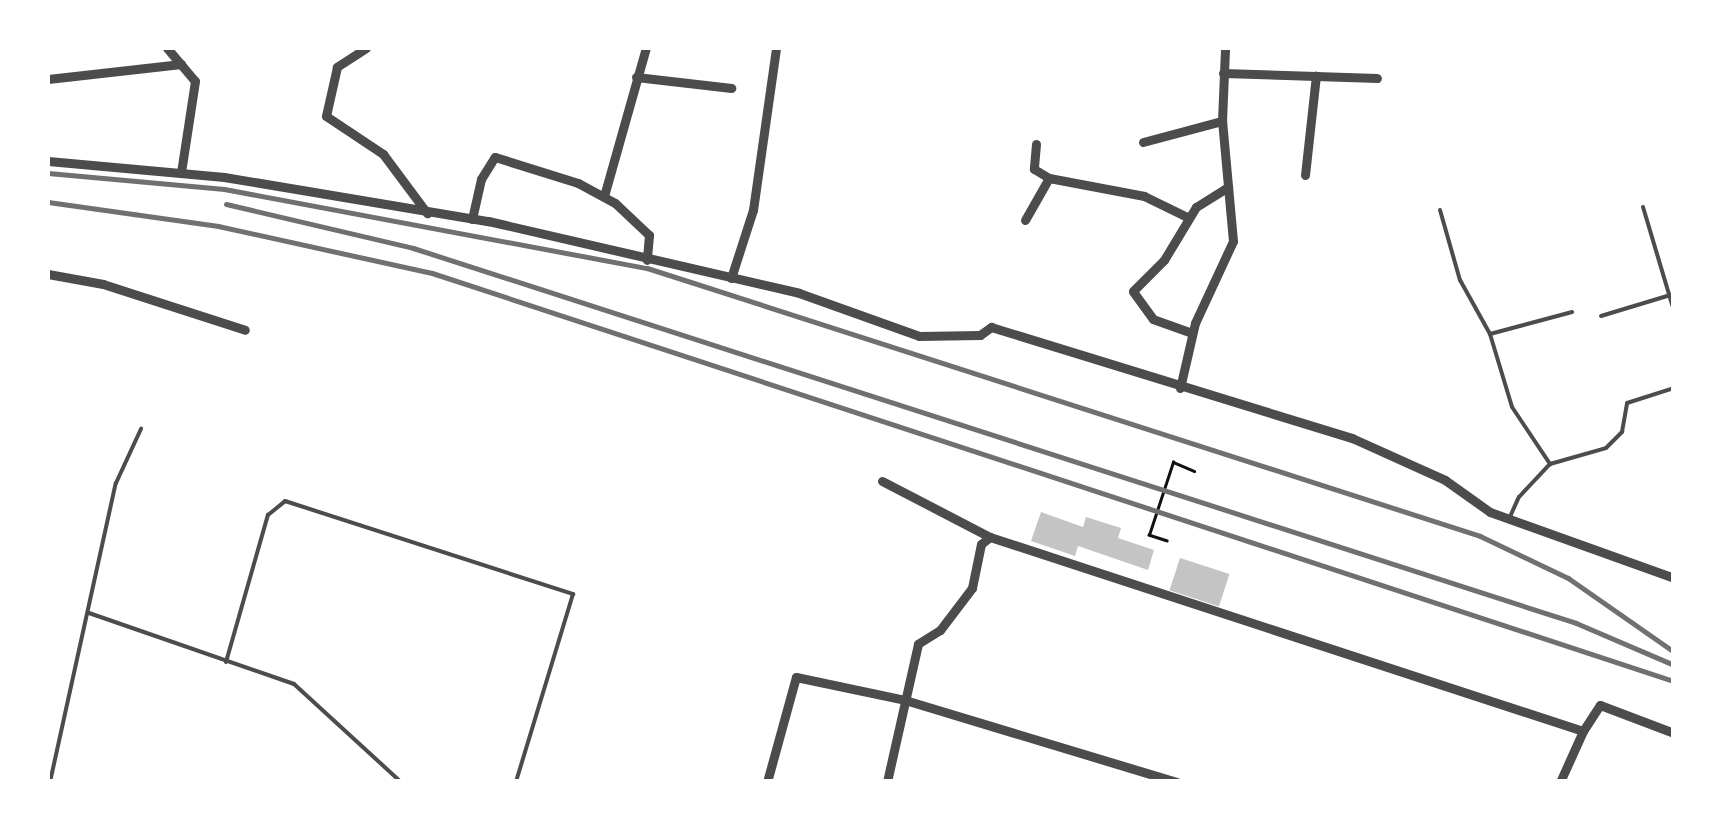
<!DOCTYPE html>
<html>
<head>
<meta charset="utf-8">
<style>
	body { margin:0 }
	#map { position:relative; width:1721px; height:829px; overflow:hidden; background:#fff; font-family:"IBM Plex Sans",sans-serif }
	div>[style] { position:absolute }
	.building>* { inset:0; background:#c4c4c4; transform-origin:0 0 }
	.path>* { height:2.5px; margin:-1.25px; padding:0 1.25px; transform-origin:1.25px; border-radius:1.25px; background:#111 }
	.service>* { height:4px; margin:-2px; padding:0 2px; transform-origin:2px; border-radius:2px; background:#4c4c4c }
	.minor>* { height:9px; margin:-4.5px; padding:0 4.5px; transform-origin:4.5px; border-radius:4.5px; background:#4c4c4c }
	.rail>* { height:5px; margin:-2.5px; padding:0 2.5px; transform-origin:2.5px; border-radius:2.5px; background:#707070 }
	span { translate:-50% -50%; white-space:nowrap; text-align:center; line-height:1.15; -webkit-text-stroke:10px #fff; paint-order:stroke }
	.frame { position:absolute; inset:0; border:50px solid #fff; pointer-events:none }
</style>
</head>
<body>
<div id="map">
	<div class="building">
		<i style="clip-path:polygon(1041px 512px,1083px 527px,1086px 517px,1121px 528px,1118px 538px,1154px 550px,1148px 570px,1078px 546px,1075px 556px,1031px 541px)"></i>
		<i style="left:1180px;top:558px;width:52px;height:34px;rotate:18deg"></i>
	</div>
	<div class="path">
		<i style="left:1167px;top:541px;width:19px;rotate:-162deg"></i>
		<i style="left:1149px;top:535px;width:77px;rotate:-71.8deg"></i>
		<i style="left:1173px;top:462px;width:23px;rotate:23deg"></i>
	</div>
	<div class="service">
		<i style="left:1643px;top:207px;width:109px;rotate:73.4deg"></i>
		<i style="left:1440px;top:210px;width:73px;rotate:74.1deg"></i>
		<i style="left:1460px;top:280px;width:62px;rotate:60.9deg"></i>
		<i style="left:1490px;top:334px;width:76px;rotate:73.2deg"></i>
		<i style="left:1512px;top:407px;width:69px;rotate:56.3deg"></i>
		<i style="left:1601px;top:316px;width:76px;rotate:-16.8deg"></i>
		<i style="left:1490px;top:334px;width:85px;rotate:-15deg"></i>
		<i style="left:1509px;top:519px;width:24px;rotate:-66deg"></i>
		<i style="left:1519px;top:497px;width:45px;rotate:-46.8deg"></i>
		<i style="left:1550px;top:464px;width:58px;rotate:-15.9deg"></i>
		<i style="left:1606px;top:448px;width:23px;rotate:-45deg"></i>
		<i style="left:1622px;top:432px;width:29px;rotate:-80deg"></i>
		<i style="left:1627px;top:403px;width:49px;rotate:-17.7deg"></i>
		<i style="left:89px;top:613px;width:217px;rotate:19.1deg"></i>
		<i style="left:294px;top:684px;width:145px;rotate:42.5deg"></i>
		<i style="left:226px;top:662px;width:153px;rotate:-74.1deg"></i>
		<i style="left:268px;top:515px;width:22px;rotate:-39deg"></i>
		<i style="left:285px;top:501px;width:303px;rotate:17.9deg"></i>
		<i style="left:573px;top:594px;width:196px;rotate:106.9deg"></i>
		<i style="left:50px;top:782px;width:306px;rotate:-77.6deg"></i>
		<i style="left:116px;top:483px;width:60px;rotate:-65.2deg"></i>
	</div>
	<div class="minor">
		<i style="left:167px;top:48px;width:43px;rotate:49.7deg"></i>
		<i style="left:195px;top:81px;width:93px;rotate:98.7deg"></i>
		<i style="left:366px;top:48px;width:35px;rotate:147deg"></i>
		<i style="left:337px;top:67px;width:50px;rotate:102.7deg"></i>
		<i style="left:326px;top:116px;width:69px;rotate:33.7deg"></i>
		<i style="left:383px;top:154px;width:74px;rotate:53.3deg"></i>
		<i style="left:1223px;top:73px;width:154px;rotate:1.9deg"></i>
		<i style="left:636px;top:77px;width:96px;rotate:6.6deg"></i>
		<i style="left:48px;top:79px;width:134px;rotate:-6.4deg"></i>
		<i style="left:1143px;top:142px;width:82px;rotate:-14.9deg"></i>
		<i style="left:1036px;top:144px;width:25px;rotate:95deg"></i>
		<i style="left:1034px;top:169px;width:17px;rotate:31deg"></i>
		<i style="left:48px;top:161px;width:177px;rotate:5.2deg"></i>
		<i style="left:224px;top:177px;width:268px;rotate:9.5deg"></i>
		<i style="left:488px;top:221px;width:319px;rotate:13deg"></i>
		<i style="left:799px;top:293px;width:127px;rotate:19.7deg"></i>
		<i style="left:919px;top:336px;width:61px;rotate:-0.9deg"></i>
		<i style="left:980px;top:335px;width:14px;rotate:-36deg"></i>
		<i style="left:991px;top:327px;width:378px;rotate:17.1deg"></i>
		<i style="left:1352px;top:438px;width:102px;rotate:24.3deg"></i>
		<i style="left:1445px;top:480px;width:55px;rotate:35.4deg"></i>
		<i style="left:1490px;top:512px;width:195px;rotate:19.7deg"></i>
		<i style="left:1305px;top:175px;width:100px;rotate:-83.7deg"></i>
		<i style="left:604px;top:196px;width:154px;rotate:-74.2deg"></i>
		<i style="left:472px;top:219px;width:41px;rotate:-77.3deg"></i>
		<i style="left:481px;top:179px;width:26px;rotate:-58deg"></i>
		<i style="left:495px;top:157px;width:87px;rotate:17.4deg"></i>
		<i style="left:578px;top:183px;width:42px;rotate:28.4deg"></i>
		<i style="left:615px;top:203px;width:47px;rotate:43.3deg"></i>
		<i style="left:649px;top:235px;width:25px;rotate:95deg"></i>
		<i style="left:1025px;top:220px;width:48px;rotate:-60.3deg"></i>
		<i style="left:1049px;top:178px;width:97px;rotate:10.7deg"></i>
		<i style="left:1144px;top:196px;width:48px;rotate:26deg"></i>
		<i style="left:48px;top:274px;width:56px;rotate:10.3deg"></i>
		<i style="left:103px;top:284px;width:149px;rotate:17.9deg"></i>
		<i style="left:731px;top:278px;width:71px;rotate:-72.1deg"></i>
		<i style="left:753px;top:210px;width:164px;rotate:-81.9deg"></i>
		<i style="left:1192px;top:333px;width:41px;rotate:-160.3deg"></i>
		<i style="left:1153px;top:319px;width:34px;rotate:-126deg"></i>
		<i style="left:1133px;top:291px;width:44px;rotate:-45deg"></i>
		<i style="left:1164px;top:260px;width:62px;rotate:-58.9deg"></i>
		<i style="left:1196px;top:207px;width:38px;rotate:-32deg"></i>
		<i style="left:1180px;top:388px;width:67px;rotate:-77deg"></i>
		<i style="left:1195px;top:323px;width:90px;rotate:-65.1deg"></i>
		<i style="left:1233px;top:241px;width:121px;rotate:-95.2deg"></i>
		<i style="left:1222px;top:121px;width:73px;rotate:-87.6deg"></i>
		<i style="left:882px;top:481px;width:122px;rotate:27.4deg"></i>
		<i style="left:990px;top:537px;width:11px;rotate:142deg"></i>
		<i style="left:981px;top:544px;width:45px;rotate:101.6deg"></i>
		<i style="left:972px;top:588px;width:53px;rotate:127.3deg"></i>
		<i style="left:940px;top:630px;width:26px;rotate:148deg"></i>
		<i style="left:918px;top:644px;width:141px;rotate:102.7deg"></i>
		<i style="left:990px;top:537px;width:624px;rotate:18.12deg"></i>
		<i style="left:1583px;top:731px;width:31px;rotate:-57deg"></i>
		<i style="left:1600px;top:705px;width:79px;rotate:20.7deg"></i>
		<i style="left:767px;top:782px;width:109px;rotate:-74.6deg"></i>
		<i style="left:796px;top:677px;width:111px;rotate:11.9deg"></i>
		<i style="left:905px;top:700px;width:284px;rotate:16.8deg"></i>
		<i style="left:1560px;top:782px;width:56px;rotate:-65.7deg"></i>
	</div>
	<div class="rail">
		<i style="left:48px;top:173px;width:177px;rotate:5.2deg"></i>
		<i style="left:224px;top:189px;width:430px;rotate:10.6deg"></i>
		<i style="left:647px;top:268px;width:875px;rotate:17.83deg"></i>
		<i style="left:1480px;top:536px;width:98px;rotate:25.5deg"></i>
		<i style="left:1568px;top:578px;width:129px;rotate:34.9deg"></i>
		<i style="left:48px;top:202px;width:172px;rotate:8deg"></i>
		<i style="left:218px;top:226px;width:219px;rotate:12.4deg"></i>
		<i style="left:432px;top:273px;width:1307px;rotate:18.19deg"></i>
		<i style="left:226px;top:204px;width:192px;rotate:13.2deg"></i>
		<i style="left:413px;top:248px;width:1222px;rotate:17.87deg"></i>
		<i style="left:1576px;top:623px;width:107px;rotate:23.2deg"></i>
	</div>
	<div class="frame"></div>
</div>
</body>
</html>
